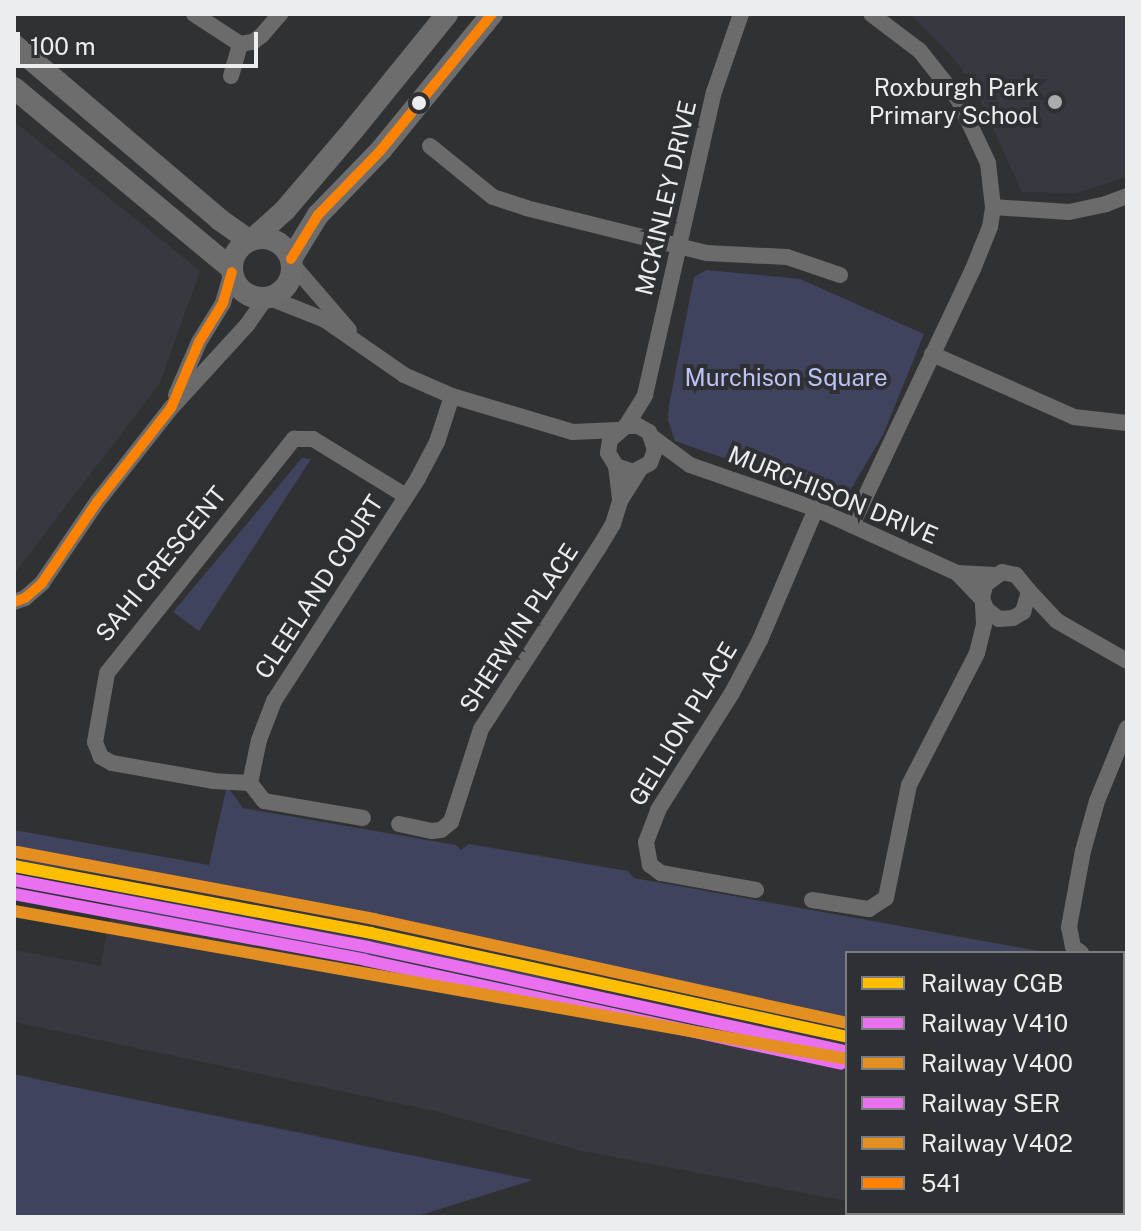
<!DOCTYPE html>
<html>
<head>
<meta charset="utf-8">
<style>
	body { margin:0 }
	#map { position:relative; width:1141px; height:1231px; overflow:hidden; background:#303132; font-family:"Public Sans",sans-serif }
	div>[style] { position:absolute }
	.built>* { inset:0; background:#373840; transform-origin:0 0 }
	.green>* { inset:0; background:#40435e; transform-origin:0 0 }
	.street>* { height:16px; margin:-8px; padding:0 8px; transform-origin:8px; border-radius:8px; background:#6b6b6b }
	.secondary>* { height:22px; margin:-11px; padding:0 11px; transform-origin:11px; border-radius:11px; background:#6d6d6e }
	.secondary>.ring { margin:-11px; padding:0; box-sizing:content-box; background:none; border:22px solid #6d6d6e; border-radius:50% }
	.bus-1>* { height:10px; margin:-5px; padding:0 5px; transform-origin:5px; border-radius:5px; background:#ff8200 }
	.rail-1>* { height:12px; margin:-6px; padding:0 6px; transform-origin:6px; border-radius:6px; background:#ffbe00 }
	.rail-2>* { height:12px; margin:-6px; padding:0 6px; transform-origin:6px; border-radius:6px; background:#e971ef }
	.rail-3>* { height:12px; margin:-6px; padding:0 6px; transform-origin:6px; border-radius:6px; background:#e48f22 }
	.rail-4>* { height:12px; margin:-6px; padding:0 6px; transform-origin:6px; border-radius:6px; background:#e971ef }
	.rail-5>* { height:12px; margin:-6px; padding:0 6px; transform-origin:6px; border-radius:6px; background:#e48f22 }
	.dots>* { width:22px; height:22px; translate:-50% -50%; box-sizing:border-box; border:4px solid #2f3033; border-radius:50% }
	span { translate:-50% -50%; white-space:nowrap; text-align:center; line-height:1.15; -webkit-text-stroke:8px #2f3033; paint-order:stroke }
	.poi-label { font-size:24px; color:#ecedef }
	.right { translate:-100% -50%; text-align:right }
	.street-label { font-size:24px; color:#ecedef }
	.park-label { font-size:24px; color:#bcc3f9 }
	.frame { position:absolute; inset:0; border:16px solid #ecedef; pointer-events:none }
	.legend { position:absolute; left:845px; top:951px; width:280px; height:264px; box-sizing:border-box; background:#2f3033; border:2px solid #7b7c7e; margin:0; padding:10px 14px; list-style:none; font-size:24px; color:#ecedef }
	.legend li { display:flex; align-items:center; gap:16px; height:40px }
	.legend b { width:40px; border:2px solid #7b7c7e }
	.scale { position:absolute; left:16px; top:32px; width:242px; height:36px; box-sizing:border-box; border:4px solid #ecedef; border-top:0; padding-left:10px; font-size:24px; line-height:28px; white-space:nowrap; color:#ecedef; -webkit-text-stroke:6px #2f3033; paint-order:stroke }
</style>
</head>
<body>
<div id="map">
	<div class="built">
		<i style="clip-path:polygon(910px 14px,1127px 14px,1127px 177px,1076px 193px,1022px 192px,974px 87px,956px 61px)"></i>
		<i style="clip-path:polygon(14px 121px,200px 271px,160px 383px,14px 574px)"></i>
		<i style="clip-path:polygon(116px 878px,360px 919px,847px 1027px,847px 1201px,582px 1151px,430px 1110px,14px 1022px,14px 950px,101px 966px,111px 908px,275px 938px,429px 951px,114px 892px)"></i>
		<i style="left:1123px;top:1079px;width:4px;height:116px;rotate:14deg"></i>
	</div>
	<div class="green">
		<i style="clip-path:polygon(706px 270px,800px 279px,924px 334px,883px 435px,851px 489px,838px 498px,675px 441px,668px 420px,669px 405px,694px 277px)"></i>
		<i style="clip-path:polygon(302px 458px,311px 459px,199px 631px,173px 612px)"></i>
		<i style="clip-path:polygon(227px 786px,243px 808px,456px 845px,461px 850px,469px 844px,628px 871px,634px 878px,1050px 953px,847px 953px,847px 1027px,360px 919px,14px 860px,14px 830px,209px 865px)"></i>
		<i style="clip-path:polygon(114px 892px,429px 951px,553px 978px,552px 988px,111px 908px)"></i>
		<i style="left:1123px;top:972px;width:4px;height:107px;rotate:14deg"></i>
		<i style="clip-path:polygon(14px 1074px,64px 1085px,533px 1180px,414px 1217px,14px 1217px)"></i>
	</div>
	<div class="street">
		<i style="left:194px;top:14px;width:55px;rotate:33.1deg"></i>
		<i style="left:240px;top:44px;width:13px;rotate:-9deg"></i>
		<i style="left:253px;top:42px;width:11px;rotate:-38deg"></i>
		<i style="left:262px;top:35px;width:28px;rotate:-49deg"></i>
		<i style="left:231px;top:76px;width:33px;rotate:-74deg"></i>
		<i style="left:430px;top:146px;width:81px;rotate:39deg"></i>
		<i style="left:493px;top:197px;width:35px;rotate:18deg"></i>
		<i style="left:526px;top:208px;width:187px;rotate:14deg"></i>
		<i style="left:707px;top:253px;width:80px;rotate:2.9deg"></i>
		<i style="left:787px;top:257px;width:56px;rotate:18.8deg"></i>
		<i style="left:993px;top:207px;width:76px;rotate:3.8deg"></i>
		<i style="left:1069px;top:212px;width:38px;rotate:-12deg"></i>
		<i style="left:1106px;top:204px;width:22px;rotate:-21deg"></i>
		<i style="left:292px;top:264px;width:87px;rotate:49.2deg"></i>
		<i style="left:270px;top:298px;width:59px;rotate:21.8deg"></i>
		<i style="left:325px;top:320px;width:96px;rotate:34.8deg"></i>
		<i style="left:404px;top:375px;width:52px;rotate:23.6deg"></i>
		<i style="left:452px;top:396px;width:126px;rotate:16.6deg"></i>
		<i style="left:573px;top:432px;width:44px;rotate:-2.6deg"></i>
		<i style="left:932px;top:354px;width:155px;rotate:23.9deg"></i>
		<i style="left:1074px;top:417px;width:53px;rotate:6.5deg"></i>
		<i style="left:176px;top:395px;width:58px;rotate:-66.5deg"></i>
		<i style="left:199px;top:342px;width:46px;rotate:-58.4deg"></i>
		<i style="left:223px;top:303px;width:32px;rotate:-74deg"></i>
		<i style="left:626px;top:426px;width:36px;rotate:-58deg"></i>
		<i style="left:645px;top:395px;width:311px;rotate:-77.2deg"></i>
		<i style="left:714px;top:92px;width:83px;rotate:-70.9deg"></i>
		<i style="left:652px;top:437px;width:47px;rotate:36.4deg"></i>
		<i style="left:690px;top:465px;width:133px;rotate:19.2deg"></i>
		<i style="left:816px;top:509px;width:155px;rotate:24.4deg"></i>
		<i style="left:957px;top:573px;width:38px;rotate:3deg"></i>
		<i style="left:616px;top:466px;width:18px;rotate:19deg"></i>
		<i style="left:633px;top:472px;width:19px;rotate:-28deg"></i>
		<i style="left:650px;top:463px;width:14px;rotate:-69deg"></i>
		<i style="left:655px;top:450px;width:19px;rotate:-108deg"></i>
		<i style="left:649px;top:432px;width:13px;rotate:-151deg"></i>
		<i style="left:638px;top:426px;width:12px;rotate:180deg"></i>
		<i style="left:626px;top:426px;width:21px;rotate:139deg"></i>
		<i style="left:610px;top:440px;width:13px;rotate:99deg"></i>
		<i style="left:608px;top:453px;width:15px;rotate:58deg"></i>
		<i style="left:616px;top:466px;width:34px;rotate:83deg"></i>
		<i style="left:852px;top:525px;width:283px;rotate:-64.7deg"></i>
		<i style="left:973px;top:269px;width:45px;rotate:-68deg"></i>
		<i style="left:990px;top:227px;width:20px;rotate:-81deg"></i>
		<i style="left:993px;top:207px;width:44px;rotate:-96.5deg"></i>
		<i style="left:988px;top:163px;width:71px;rotate:-115.1deg"></i>
		<i style="left:958px;top:99px;width:61px;rotate:-128.4deg"></i>
		<i style="left:920px;top:51px;width:61px;rotate:-142.9deg"></i>
		<i style="left:957px;top:573px;width:36px;rotate:46deg"></i>
		<i style="left:982px;top:599px;width:12px;rotate:66deg"></i>
		<i style="left:987px;top:610px;width:15px;rotate:37deg"></i>
		<i style="left:999px;top:619px;width:14px;rotate:-4deg"></i>
		<i style="left:1013px;top:618px;width:12px;rotate:-31deg"></i>
		<i style="left:1023px;top:612px;width:22px;rotate:-74deg"></i>
		<i style="left:1029px;top:591px;width:21px;rotate:-129deg"></i>
		<i style="left:1016px;top:575px;width:14px;rotate:-168deg"></i>
		<i style="left:1002px;top:572px;width:21px;rotate:143deg"></i>
		<i style="left:985px;top:585px;width:14px;rotate:102deg"></i>
		<i style="left:1029px;top:591px;width:41px;rotate:47deg"></i>
		<i style="left:1057px;top:621px;width:81px;rotate:29.7deg"></i>
		<i style="left:14px;top:602px;width:12px;rotate:-20deg"></i>
		<i style="left:25px;top:598px;width:23px;rotate:-41deg"></i>
		<i style="left:42px;top:583px;width:98px;rotate:-55.8deg"></i>
		<i style="left:97px;top:502px;width:120px;rotate:-51.8deg"></i>
		<i style="left:171px;top:408px;width:113px;rotate:-47.5deg"></i>
		<i style="left:247px;top:325px;width:33px;rotate:-55deg"></i>
		<i style="left:250px;top:783px;width:36px;rotate:-177deg"></i>
		<i style="left:214px;top:781px;width:104px;rotate:-170deg"></i>
		<i style="left:112px;top:763px;width:13px;rotate:-151deg"></i>
		<i style="left:101px;top:757px;width:16px;rotate:-112deg"></i>
		<i style="left:95px;top:742px;width:70px;rotate:-80.1deg"></i>
		<i style="left:107px;top:673px;width:300px;rotate:-51.4deg"></i>
		<i style="left:294px;top:439px;width:19px"></i>
		<i style="left:313px;top:439px;width:109px;rotate:31.5deg"></i>
		<i style="left:363px;top:818px;width:100px;rotate:-170.3deg"></i>
		<i style="left:264px;top:801px;width:23px;rotate:-128deg"></i>
		<i style="left:250px;top:783px;width:44px;rotate:-78.2deg"></i>
		<i style="left:259px;top:740px;width:42px;rotate:-69deg"></i>
		<i style="left:274px;top:701px;width:265px;rotate:-57.1deg"></i>
		<i style="left:418px;top:478px;width:41px;rotate:-62.2deg"></i>
		<i style="left:437px;top:442px;width:48px;rotate:-71.9deg"></i>
		<i style="left:399px;top:824px;width:34px;rotate:12deg"></i>
		<i style="left:432px;top:831px;width:9px;rotate:-6deg"></i>
		<i style="left:441px;top:830px;width:13px;rotate:-39deg"></i>
		<i style="left:451px;top:822px;width:98px;rotate:-72.1deg"></i>
		<i style="left:481px;top:729px;width:215px;rotate:-57deg"></i>
		<i style="left:598px;top:549px;width:29px;rotate:-59deg"></i>
		<i style="left:613px;top:524px;width:24px;rotate:-73deg"></i>
		<i style="left:620px;top:501px;width:36px;rotate:-58deg"></i>
		<i style="left:756px;top:890px;width:97px;rotate:-169.9deg"></i>
		<i style="left:661px;top:873px;width:14px;rotate:-144deg"></i>
		<i style="left:650px;top:865px;width:23px;rotate:-100deg"></i>
		<i style="left:646px;top:842px;width:34px;rotate:-69deg"></i>
		<i style="left:658px;top:810px;width:138px;rotate:-57.7deg"></i>
		<i style="left:732px;top:693px;width:60px;rotate:-62.2deg"></i>
		<i style="left:760px;top:640px;width:142px;rotate:-66.9deg"></i>
		<i style="left:812px;top:900px;width:58px;rotate:9deg"></i>
		<i style="left:869px;top:909px;width:20px;rotate:-33deg"></i>
		<i style="left:886px;top:898px;width:115px;rotate:-78.5deg"></i>
		<i style="left:909px;top:785px;width:148px;rotate:-62.7deg"></i>
		<i style="left:977px;top:653px;width:30px;rotate:-76deg"></i>
		<i style="left:984px;top:624px;width:21px;rotate:-93deg"></i>
		<i style="left:1081px;top:953px;width:10px;rotate:-143deg"></i>
		<i style="left:1073px;top:947px;width:20px;rotate:-101deg"></i>
		<i style="left:1069px;top:927px;width:77px;rotate:-79.6deg"></i>
		<i style="left:1083px;top:851px;width:52px;rotate:-74.4deg"></i>
		<i style="left:1097px;top:801px;width:79px;rotate:-67.7deg"></i>
		<i style="left:1123px;top:963px;width:4px;rotate:14deg"></i>
	</div>
	<div class="secondary">
		<i style="left:14px;top:45px;width:270px;rotate:40.3deg"></i>
		<i style="left:220px;top:220px;width:35px;rotate:35deg"></i>
		<i style="left:14px;top:88px;width:282px;rotate:39.7deg"></i>
		<i class="ring" style="left:232px;top:238px;width:38px;height:38px"></i>
		<i style="left:254px;top:238px;width:42px;rotate:-42.1deg"></i>
		<i style="left:285px;top:210px;width:106px;rotate:-49.6deg"></i>
		<i style="left:354px;top:129px;width:148px;rotate:-51deg"></i>
		<i style="left:291px;top:259px;width:52px;rotate:-58.5deg"></i>
		<i style="left:318px;top:215px;width:91px;rotate:-45.9deg"></i>
		<i style="left:381px;top:150px;width:176px;rotate:-50.8deg"></i>
	</div>
	<div class="bus-1">
		<i style="left:291px;top:259px;width:52px;rotate:-58.5deg"></i>
		<i style="left:318px;top:215px;width:91px;rotate:-45.9deg"></i>
		<i style="left:381px;top:150px;width:176px;rotate:-50.8deg"></i>
		<i style="left:14px;top:602px;width:12px;rotate:-20deg"></i>
		<i style="left:25px;top:598px;width:23px;rotate:-41deg"></i>
		<i style="left:42px;top:583px;width:98px;rotate:-55.8deg"></i>
		<i style="left:97px;top:502px;width:120px;rotate:-51.8deg"></i>
		<i style="left:171px;top:408px;width:72px;rotate:-67deg"></i>
		<i style="left:199px;top:342px;width:46px;rotate:-58.4deg"></i>
		<i style="left:223px;top:303px;width:32px;rotate:-74deg"></i>
	</div>
	<div class="rail-1">
		<i style="left:14px;top:866px;width:363px;rotate:10.6deg"></i>
		<i style="left:371px;top:933px;width:487px;rotate:12.3deg"></i>
	</div>
	<div class="rail-2">
		<i style="left:14px;top:880px;width:360px;rotate:10.7deg"></i>
		<i style="left:368px;top:947px;width:487px;rotate:12.3deg"></i>
	</div>
	<div class="rail-3">
		<i style="left:17px;top:852px;width:363px;rotate:10.6deg"></i>
		<i style="left:374px;top:919px;width:484px;rotate:12.4deg"></i>
	</div>
	<div class="rail-4">
		<i style="left:14px;top:894px;width:357px;rotate:10.6deg"></i>
		<i style="left:365px;top:960px;width:487px;rotate:12.3deg"></i>
	</div>
	<div class="rail-5">
		<i style="left:14px;top:911px;width:846px;rotate:10.07deg"></i>
	</div>
	<div class="dots">
		<i style="left:1055px;top:102px;background:#aaabad"></i>
		<i style="left:419px;top:103px;background:#ecedef"></i>
	</div>
	<div class="poi-label">
		<span class="right" style="left:1039px;top:102px">Roxburgh Park<br>Primary School</span>
	</div>
	<div class="street-label">
		<span style="left:666px;top:198px;rotate:-77deg">MCKINLEY DRIVE</span>
		<span style="left:833px;top:495px;rotate:22deg">MURCHISON DRIVE</span>
		<span style="left:161px;top:564px;rotate:-51deg">SAHI CRESCENT</span>
		<span style="left:319px;top:587px;rotate:-57deg">CLEELAND COURT</span>
		<span style="left:519px;top:628px;rotate:-57deg">SHERWIN PLACE</span>
		<span style="left:683px;top:724px;rotate:-59deg">GELLION PLACE</span>
	</div>
	<div class="park-label">
		<span style="left:786px;top:378px">Murchison Square</span>
	</div>
	<div class="frame"></div>
	<ul class="legend">
	<li><b style="height:10px;background:#ffbe00"></b>Railway CGB</li>
	<li><b style="height:10px;background:#e971ef"></b>Railway V410</li>
	<li><b style="height:10px;background:#e48f22"></b>Railway V400</li>
	<li><b style="height:10px;background:#e971ef"></b>Railway SER</li>
	<li><b style="height:10px;background:#e48f22"></b>Railway V402</li>
	<li><b style="height:10px;background:#ff8200"></b>541</li>
	</ul>
	<div class="scale">100 m</div>
</div>
</body>
</html>
